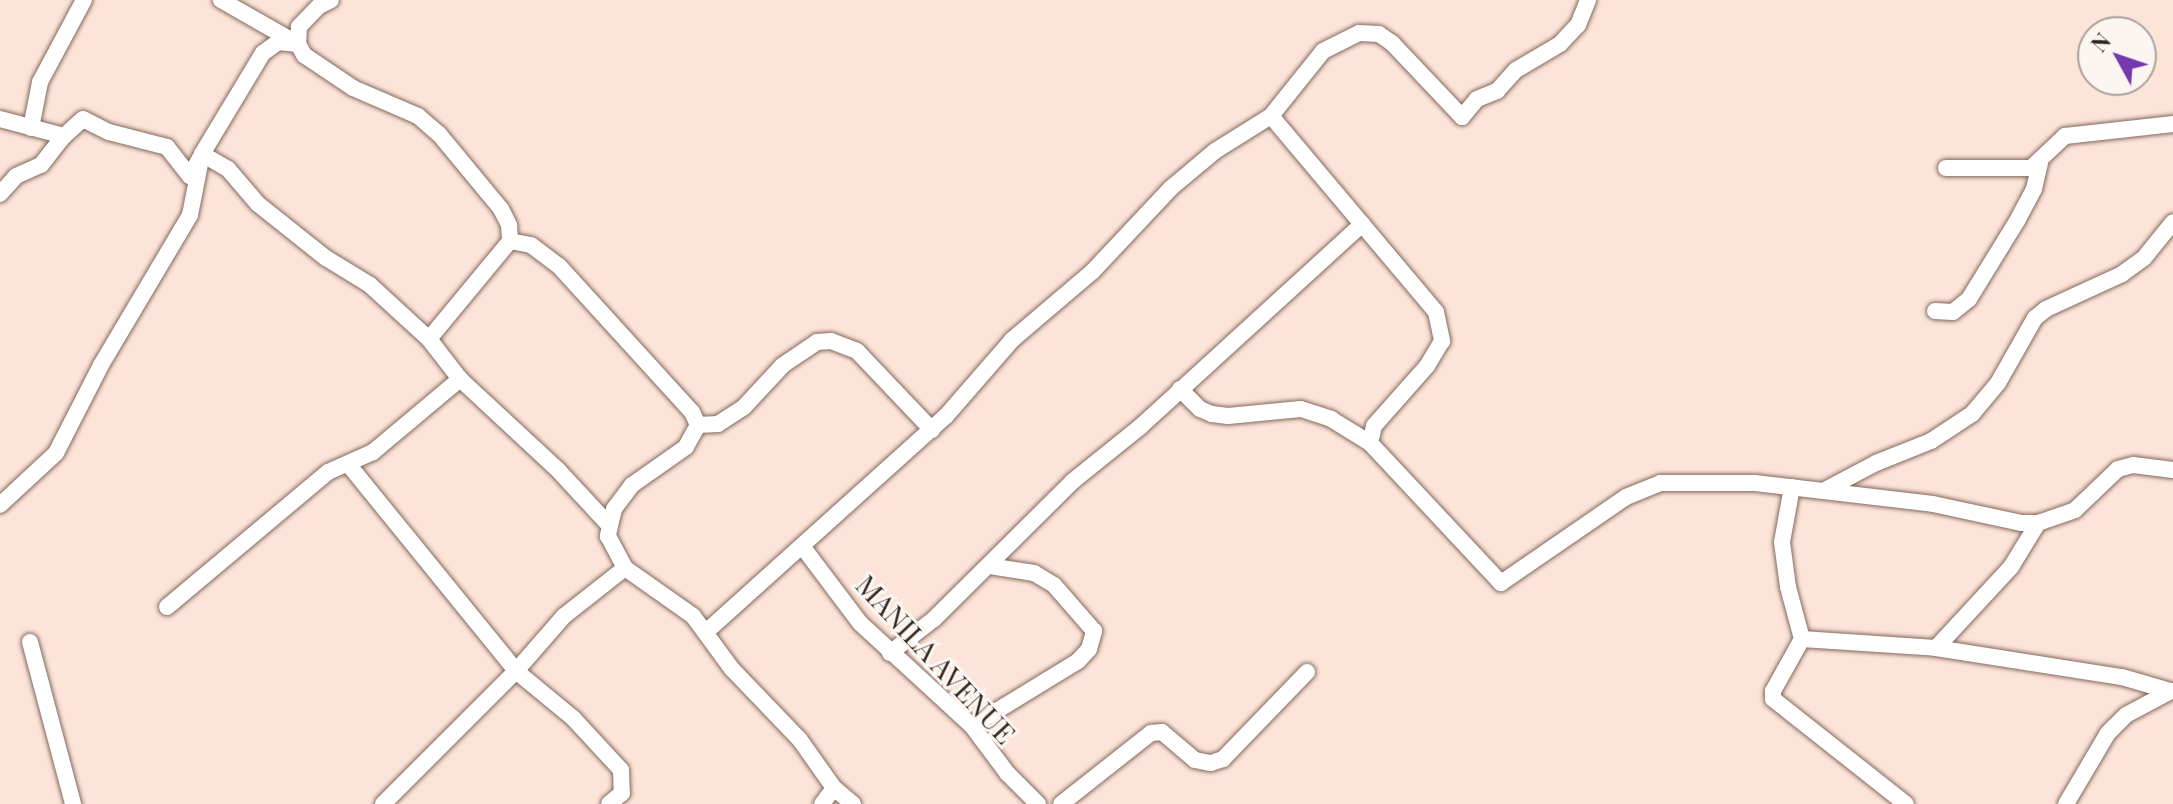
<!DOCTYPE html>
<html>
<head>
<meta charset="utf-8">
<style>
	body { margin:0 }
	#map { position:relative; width:2173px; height:804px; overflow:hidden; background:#fde4d9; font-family:"Playfair Display",serif }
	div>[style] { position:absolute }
	.roads { filter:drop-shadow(0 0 2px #83695d) drop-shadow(0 0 2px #83695d) }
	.street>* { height:16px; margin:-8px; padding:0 8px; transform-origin:8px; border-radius:8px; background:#fff }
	span { translate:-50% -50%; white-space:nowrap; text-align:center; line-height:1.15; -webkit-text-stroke:6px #fcf6f3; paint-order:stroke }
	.street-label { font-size:28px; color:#302520 }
	.north { position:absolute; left:2077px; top:16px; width:80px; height:80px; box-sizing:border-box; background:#fcf6f3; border:2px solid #aaa29f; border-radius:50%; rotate:310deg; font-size:22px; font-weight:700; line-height:32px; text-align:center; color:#302520 }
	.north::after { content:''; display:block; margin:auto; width:28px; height:36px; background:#7539ae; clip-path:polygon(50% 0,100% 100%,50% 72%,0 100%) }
</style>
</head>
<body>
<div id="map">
	<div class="roads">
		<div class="street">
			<i style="left:331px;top:0;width:13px;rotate:153deg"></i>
			<i style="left:319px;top:6px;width:29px;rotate:134deg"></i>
			<i style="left:299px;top:27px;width:17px;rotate:93deg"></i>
			<i style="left:298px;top:44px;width:13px;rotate:61deg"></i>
			<i style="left:304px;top:55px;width:59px;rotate:34deg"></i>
			<i style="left:353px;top:88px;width:71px;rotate:23.3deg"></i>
			<i style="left:418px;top:116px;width:28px;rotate:41deg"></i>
			<i style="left:439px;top:134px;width:97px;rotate:50.4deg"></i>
			<i style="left:501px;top:209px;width:18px;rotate:63deg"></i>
			<i style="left:509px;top:225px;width:16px;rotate:86deg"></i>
			<i style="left:510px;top:241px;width:127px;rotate:129.6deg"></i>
			<i style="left:1271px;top:116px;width:256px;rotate:49.9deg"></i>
			<i style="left:1436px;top:312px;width:30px;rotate:78deg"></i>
			<i style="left:1442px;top:341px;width:29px;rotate:121deg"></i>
			<i style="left:1427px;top:366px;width:80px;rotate:131.5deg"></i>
			<i style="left:1374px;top:426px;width:17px;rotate:103deg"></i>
			<i style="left:1370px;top:443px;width:192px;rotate:46.9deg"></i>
			<i style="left:1501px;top:583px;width:152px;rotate:-34.5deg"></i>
			<i style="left:1626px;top:497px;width:37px;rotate:-22deg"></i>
			<i style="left:1660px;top:483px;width:95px"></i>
			<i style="left:1755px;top:483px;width:179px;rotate:6.7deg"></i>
			<i style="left:1933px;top:504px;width:91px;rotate:12.1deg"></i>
			<i style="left:2022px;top:523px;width:16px"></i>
			<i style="left:2038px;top:523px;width:39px;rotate:-19deg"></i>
			<i style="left:2075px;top:510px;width:59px;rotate:-43.6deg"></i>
			<i style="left:2118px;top:469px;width:16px;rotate:-15deg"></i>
			<i style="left:2133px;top:465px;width:40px;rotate:7.1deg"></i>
			<i style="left:0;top:119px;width:66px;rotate:14.9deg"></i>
			<i style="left:31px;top:128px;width:47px;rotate:-78.9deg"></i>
			<i style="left:40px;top:82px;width:93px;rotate:-61.8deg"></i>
			<i style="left:1946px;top:168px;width:85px"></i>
			<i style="left:2031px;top:168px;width:47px;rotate:-43.3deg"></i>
			<i style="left:2065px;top:136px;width:109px;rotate:-6.3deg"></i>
			<i style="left:0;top:194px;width:24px;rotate:-48deg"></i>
			<i style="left:16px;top:176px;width:27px;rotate:-24deg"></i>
			<i style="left:41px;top:165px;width:37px;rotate:-52deg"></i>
			<i style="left:64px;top:136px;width:25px;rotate:-42deg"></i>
			<i style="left:83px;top:119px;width:29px;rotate:27deg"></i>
			<i style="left:109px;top:132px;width:60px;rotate:14.5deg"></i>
			<i style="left:167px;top:147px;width:37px;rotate:52deg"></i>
			<i style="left:190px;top:176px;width:25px;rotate:-61deg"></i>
			<i style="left:202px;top:154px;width:30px;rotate:30deg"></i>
			<i style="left:228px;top:169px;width:46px;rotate:49.4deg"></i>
			<i style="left:258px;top:204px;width:87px;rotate:38.5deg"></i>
			<i style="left:326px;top:258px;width:52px;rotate:31.5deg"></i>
			<i style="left:370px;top:285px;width:80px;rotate:42.5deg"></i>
			<i style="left:429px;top:339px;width:51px;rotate:52.2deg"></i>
			<i style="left:460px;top:379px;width:134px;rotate:42.9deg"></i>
			<i style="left:558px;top:470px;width:74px;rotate:47.2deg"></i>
			<i style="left:510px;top:241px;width:21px;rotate:11deg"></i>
			<i style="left:531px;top:245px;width:35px;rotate:37deg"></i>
			<i style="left:559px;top:266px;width:197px;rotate:47.7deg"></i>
			<i style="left:692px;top:412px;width:14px;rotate:65deg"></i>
			<i style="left:698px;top:425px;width:25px;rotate:119deg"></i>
			<i style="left:686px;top:447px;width:66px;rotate:144.9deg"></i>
			<i style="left:632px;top:485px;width:30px;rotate:127deg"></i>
			<i style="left:614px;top:509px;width:28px;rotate:103deg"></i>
			<i style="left:608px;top:536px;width:36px;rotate:62deg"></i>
			<i style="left:625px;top:568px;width:83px;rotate:35.2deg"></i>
			<i style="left:693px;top:616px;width:66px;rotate:53.7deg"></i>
			<i style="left:732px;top:669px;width:98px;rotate:46.2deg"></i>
			<i style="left:800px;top:740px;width:59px;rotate:54.7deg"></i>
			<i style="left:834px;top:788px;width:25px;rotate:40deg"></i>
			<i style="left:1935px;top:311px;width:18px;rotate:3deg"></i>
			<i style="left:1953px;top:312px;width:21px;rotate:-39deg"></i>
			<i style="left:1969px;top:299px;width:92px;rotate:-58.4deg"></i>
			<i style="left:2017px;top:221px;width:36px;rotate:-62deg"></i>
			<i style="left:2034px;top:189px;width:27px;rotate:-77deg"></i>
			<i style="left:1180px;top:389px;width:28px;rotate:45deg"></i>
			<i style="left:1200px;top:409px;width:13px;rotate:23deg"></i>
			<i style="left:1212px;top:414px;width:16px;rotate:7deg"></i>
			<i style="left:1228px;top:416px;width:73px;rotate:-5.5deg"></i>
			<i style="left:1301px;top:409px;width:32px;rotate:18deg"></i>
			<i style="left:1331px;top:419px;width:46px;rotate:31.6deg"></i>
			<i style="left:698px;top:425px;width:20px;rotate:-3deg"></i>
			<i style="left:718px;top:424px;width:31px;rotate:-33deg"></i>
			<i style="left:744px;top:407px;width:57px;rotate:-47.1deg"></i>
			<i style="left:783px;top:365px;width:41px;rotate:-34.1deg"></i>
			<i style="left:817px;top:342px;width:14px;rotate:-4deg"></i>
			<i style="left:831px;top:341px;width:28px;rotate:21deg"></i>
			<i style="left:857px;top:351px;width:109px;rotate:46.5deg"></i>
			<i style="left:348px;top:464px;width:267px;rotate:50.9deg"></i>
			<i style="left:516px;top:671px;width:74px;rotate:39.5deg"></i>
			<i style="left:573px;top:718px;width:71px;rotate:47.3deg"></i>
			<i style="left:621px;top:770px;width:23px;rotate:88deg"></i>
			<i style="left:622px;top:793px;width:17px;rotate:140deg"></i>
			<i style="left:1792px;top:487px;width:56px;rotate:100.3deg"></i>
			<i style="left:1782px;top:542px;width:45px;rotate:82.4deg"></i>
			<i style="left:1788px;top:587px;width:54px;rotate:74.9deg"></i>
			<i style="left:1802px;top:639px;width:60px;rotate:119.1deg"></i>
			<i style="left:1773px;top:691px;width:8px;rotate:90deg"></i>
			<i style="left:1773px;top:699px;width:169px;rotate:38.3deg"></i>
			<i style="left:1823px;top:491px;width:60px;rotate:-27.8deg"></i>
			<i style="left:1876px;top:463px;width:59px;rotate:-21.8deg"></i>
			<i style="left:1931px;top:441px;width:49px;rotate:-33.4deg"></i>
			<i style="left:1972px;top:414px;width:40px;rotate:-50deg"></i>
			<i style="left:1998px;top:383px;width:75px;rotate:-60.4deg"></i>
			<i style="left:2035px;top:318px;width:14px;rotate:-39deg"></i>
			<i style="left:2046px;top:309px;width:84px;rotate:-24.7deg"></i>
			<i style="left:2122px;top:274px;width:27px;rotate:-36deg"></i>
			<i style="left:2144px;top:258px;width:46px;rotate:-51.1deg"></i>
			<i style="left:0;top:505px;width:76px;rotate:-42.9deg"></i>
			<i style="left:56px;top:453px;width:99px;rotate:-62.9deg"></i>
			<i style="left:101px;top:365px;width:174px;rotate:-59.3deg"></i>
			<i style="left:190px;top:215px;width:62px;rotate:-78.9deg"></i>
			<i style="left:202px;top:154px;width:118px;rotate:-58.9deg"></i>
			<i style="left:263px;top:53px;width:19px;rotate:-36deg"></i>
			<i style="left:278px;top:42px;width:20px;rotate:6deg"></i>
			<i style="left:298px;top:44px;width:89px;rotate:-150.3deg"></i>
			<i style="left:802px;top:546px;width:96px;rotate:53deg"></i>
			<i style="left:860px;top:623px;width:152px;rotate:42.6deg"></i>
			<i style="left:972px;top:726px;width:59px;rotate:53.3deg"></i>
			<i style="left:1007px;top:773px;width:44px;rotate:45deg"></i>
			<i style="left:167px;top:607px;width:210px;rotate:-40deg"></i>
			<i style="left:328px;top:472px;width:49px;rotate:-24deg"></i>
			<i style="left:373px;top:452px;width:114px;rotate:-40deg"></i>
			<i style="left:707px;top:631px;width:321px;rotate:-42deg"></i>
			<i style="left:946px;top:416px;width:101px;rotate:-49deg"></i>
			<i style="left:1012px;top:340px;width:105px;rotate:-40.4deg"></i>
			<i style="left:1092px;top:272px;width:115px;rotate:-46.8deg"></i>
			<i style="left:1171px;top:188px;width:57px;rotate:-40.1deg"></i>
			<i style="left:1215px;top:151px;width:66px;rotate:-32deg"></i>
			<i style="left:1271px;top:116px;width:83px;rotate:-51.3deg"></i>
			<i style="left:1323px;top:51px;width:40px;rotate:-26.6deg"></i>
			<i style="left:1359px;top:33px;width:20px;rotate:3deg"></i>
			<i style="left:1379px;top:34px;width:16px;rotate:35deg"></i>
			<i style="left:1392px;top:43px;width:102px;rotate:46.6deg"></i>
			<i style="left:1462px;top:117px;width:23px;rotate:-50deg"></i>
			<i style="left:1477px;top:99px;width:22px;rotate:-22deg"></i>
			<i style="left:1497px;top:91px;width:28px;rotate:-48deg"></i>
			<i style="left:1516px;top:70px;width:51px;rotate:-30.6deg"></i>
			<i style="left:1560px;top:44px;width:26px;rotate:-47deg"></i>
			<i style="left:1578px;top:25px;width:27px;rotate:-68deg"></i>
			<i style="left:1802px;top:639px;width:134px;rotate:3.8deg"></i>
			<i style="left:1936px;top:648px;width:188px;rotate:8.9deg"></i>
			<i style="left:2122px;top:677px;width:50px;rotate:16.3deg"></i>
			<i style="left:30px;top:642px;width:168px;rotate:75.1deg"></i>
			<i style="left:1936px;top:648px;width:110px;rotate:-47.2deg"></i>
			<i style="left:2011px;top:567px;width:52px;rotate:-58.5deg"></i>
			<i style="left:890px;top:653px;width:56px;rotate:-37.7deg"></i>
			<i style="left:934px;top:619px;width:196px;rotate:-44.8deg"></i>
			<i style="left:1073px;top:481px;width:86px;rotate:-38.9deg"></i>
			<i style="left:1140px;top:427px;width:301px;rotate:-42.4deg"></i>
			<i style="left:972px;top:726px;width:124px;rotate:-31.5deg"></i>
			<i style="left:1078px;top:661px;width:16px;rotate:-47deg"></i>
			<i style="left:1089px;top:649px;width:19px;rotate:-74deg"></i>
			<i style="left:1094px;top:631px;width:61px;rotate:-131deg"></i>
			<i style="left:1054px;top:585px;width:23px;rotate:-149deg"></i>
			<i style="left:1034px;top:573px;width:46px;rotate:-171.2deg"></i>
			<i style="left:383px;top:804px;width:188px;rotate:-45deg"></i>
			<i style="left:516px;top:671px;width:73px;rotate:-48.9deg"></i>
			<i style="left:564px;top:616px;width:78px;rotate:-38.2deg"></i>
			<i style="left:822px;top:804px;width:20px;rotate:-53deg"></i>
			<i style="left:1061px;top:804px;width:115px;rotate:-38.3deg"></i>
			<i style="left:1151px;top:733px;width:11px;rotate:-5deg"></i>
			<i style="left:1162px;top:732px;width:43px;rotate:40.3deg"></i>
			<i style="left:1195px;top:760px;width:16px;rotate:11deg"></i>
			<i style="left:1211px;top:763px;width:13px;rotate:-18deg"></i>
			<i style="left:1223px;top:759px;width:121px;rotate:-46deg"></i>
			<i style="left:2066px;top:804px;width:82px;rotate:-59.4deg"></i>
			<i style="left:2108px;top:733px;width:25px;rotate:-45deg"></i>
			<i style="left:2126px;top:715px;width:51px;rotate:-28.1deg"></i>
		</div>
	</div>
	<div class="street-label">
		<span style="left:936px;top:659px;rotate:47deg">MANILA AVENUE</span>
	</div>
	<div class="north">N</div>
</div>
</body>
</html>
